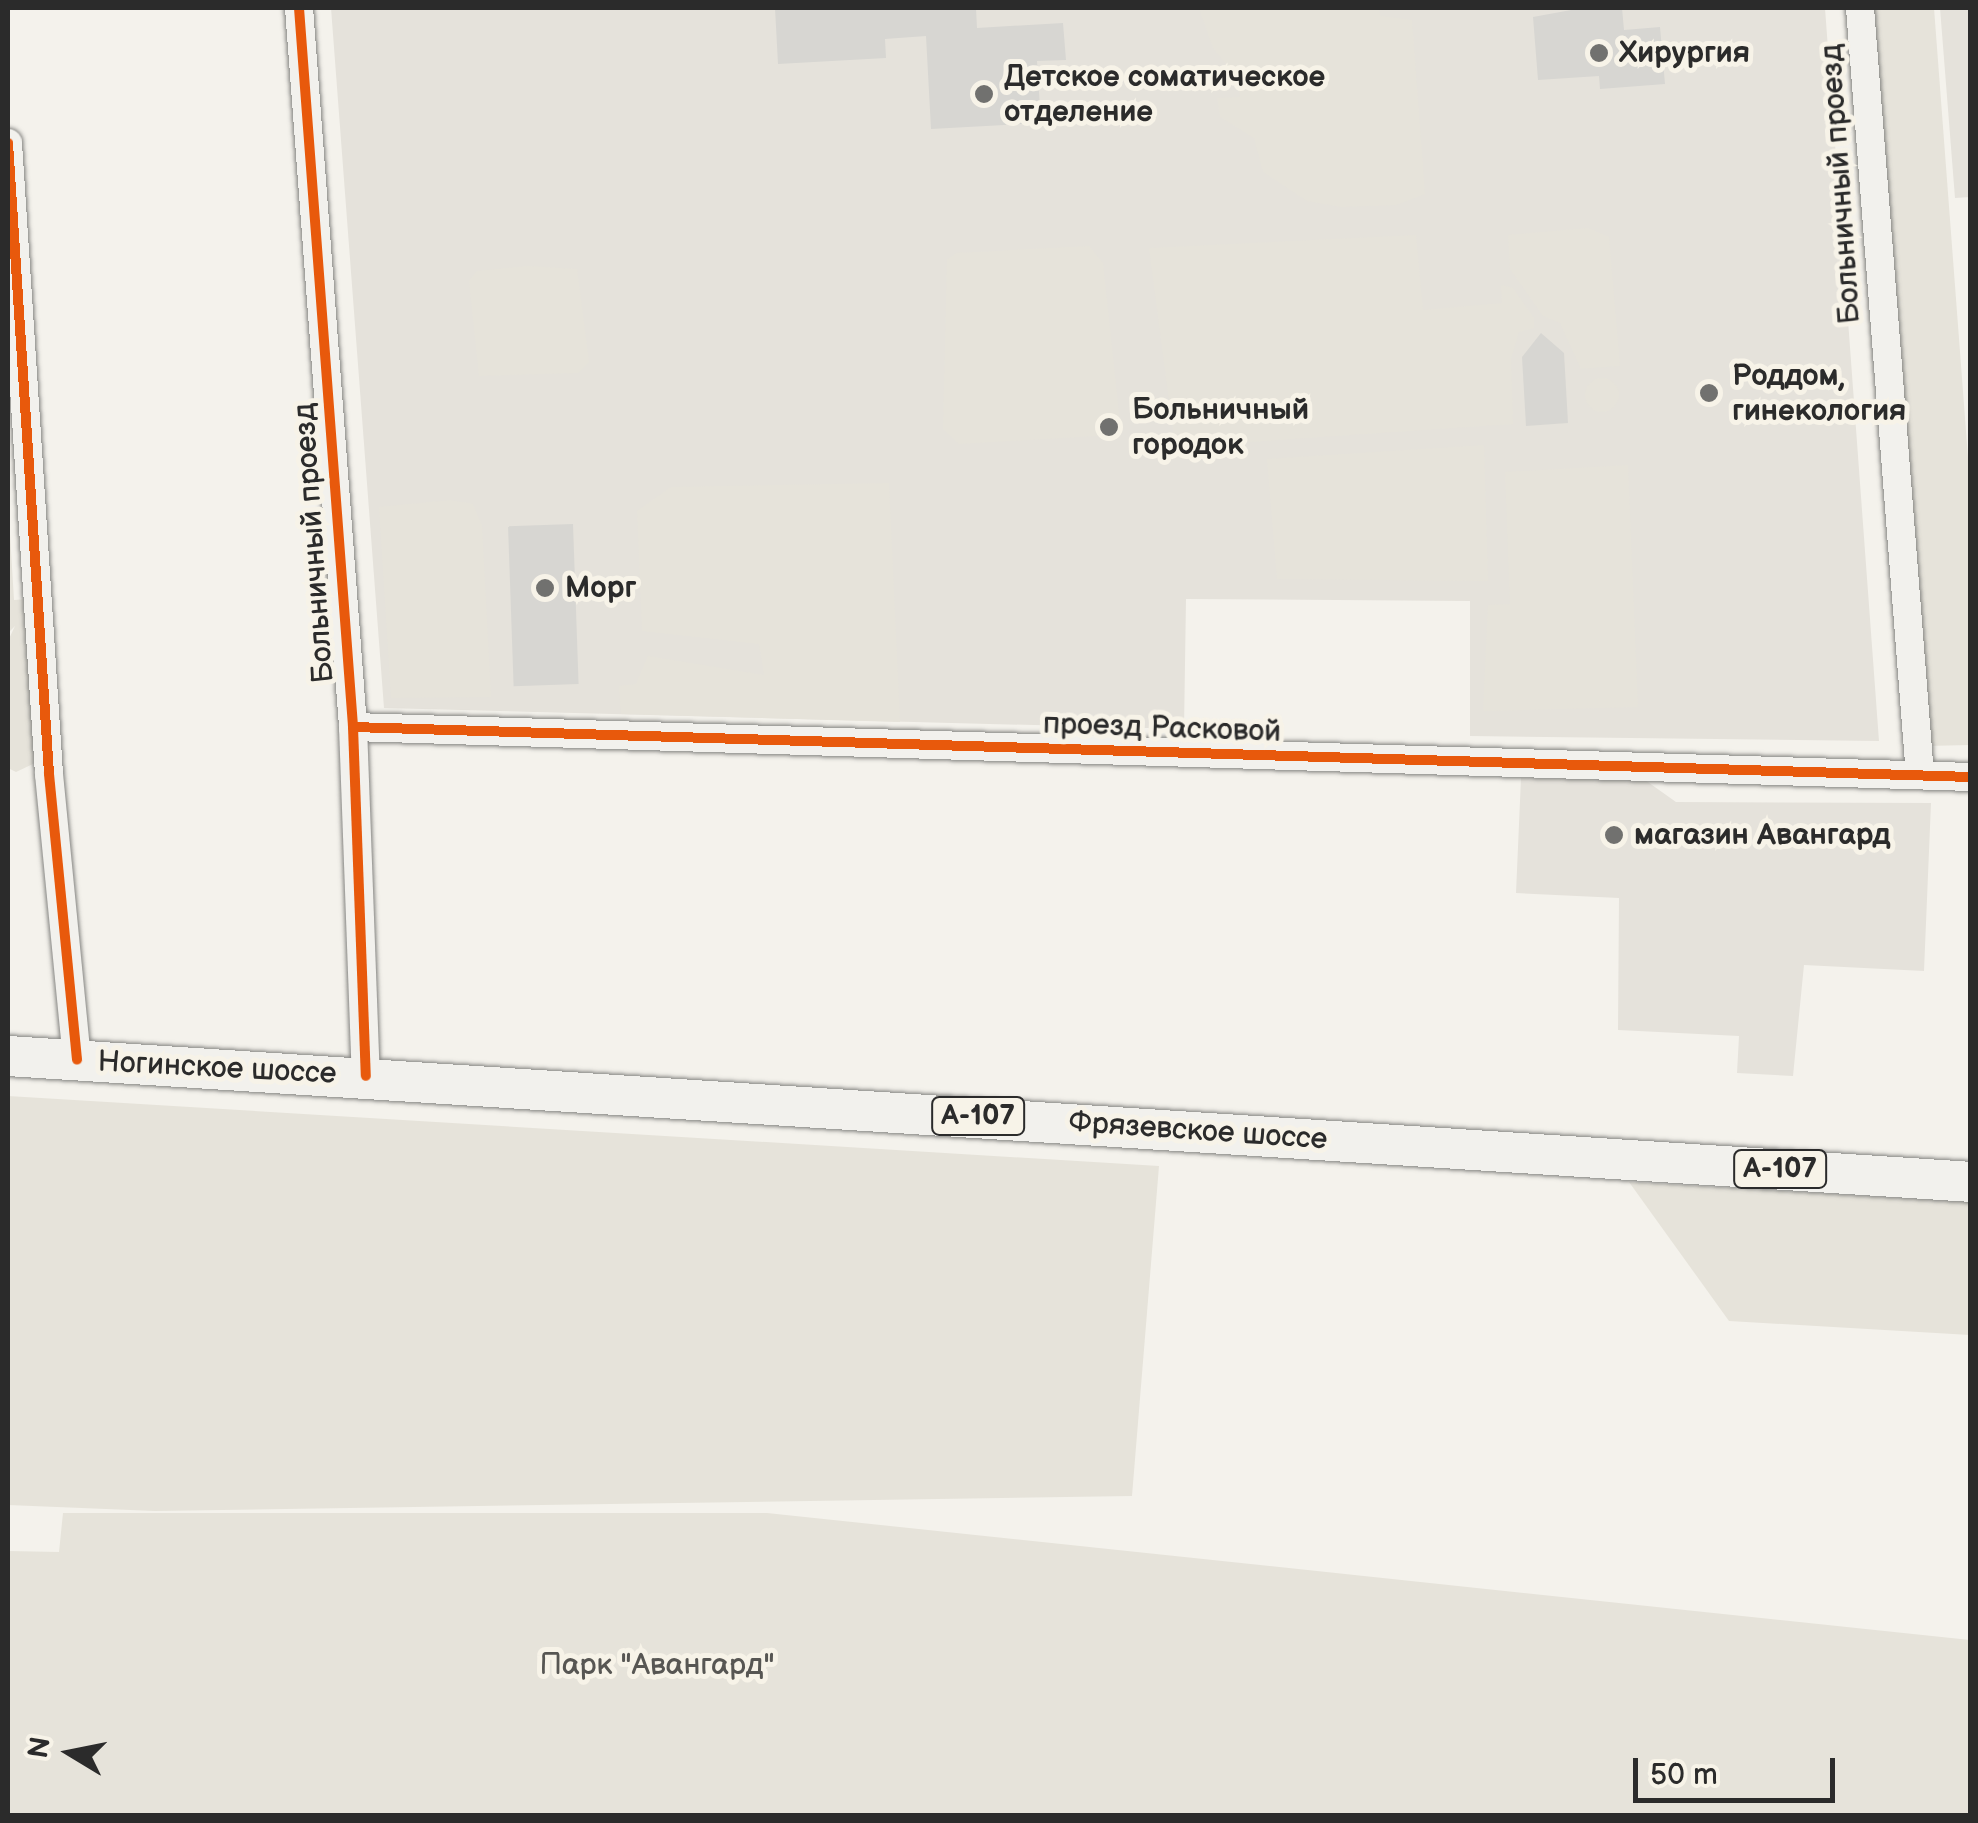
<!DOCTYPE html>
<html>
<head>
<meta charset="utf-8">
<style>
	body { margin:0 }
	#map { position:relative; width:1978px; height:1823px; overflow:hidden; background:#f4f2ec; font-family:"Balsamiq Sans",sans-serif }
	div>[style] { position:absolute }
	.built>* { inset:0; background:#e5e2db }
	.green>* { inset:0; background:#e6e3da }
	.round { border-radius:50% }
	.building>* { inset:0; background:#d7d6d2; transform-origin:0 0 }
	.roads { filter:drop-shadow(0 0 2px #858582) drop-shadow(0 0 2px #858582) }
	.minor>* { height:28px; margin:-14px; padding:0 14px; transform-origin:14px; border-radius:14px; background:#f2f1ed }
	.highway>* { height:40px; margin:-20px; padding:0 20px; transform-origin:20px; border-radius:20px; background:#f2f1ed }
	.cycleway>* { height:10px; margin:-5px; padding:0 5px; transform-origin:5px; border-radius:5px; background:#e8590c }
	.dots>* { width:28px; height:28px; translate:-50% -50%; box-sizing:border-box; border:5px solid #f7f3e8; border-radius:50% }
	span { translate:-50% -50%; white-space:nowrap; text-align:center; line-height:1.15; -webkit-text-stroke:10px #f7f3e8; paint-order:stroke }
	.shield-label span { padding:2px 8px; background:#f7f3e8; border:2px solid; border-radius:8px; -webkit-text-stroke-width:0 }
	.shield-label { font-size:28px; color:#2b2b2b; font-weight:700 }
	.poi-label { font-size:30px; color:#2b2b2b; font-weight:700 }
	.left { translate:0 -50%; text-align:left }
	.street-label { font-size:30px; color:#2b2b2b }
	.park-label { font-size:30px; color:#575653 }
	.frame { position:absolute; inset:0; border:10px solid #2b2b2b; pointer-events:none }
	.north { position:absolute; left:20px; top:1703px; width:100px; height:100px; -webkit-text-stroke:8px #f7f3e8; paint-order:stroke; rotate:280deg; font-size:28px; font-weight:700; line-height:40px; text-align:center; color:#2b2b2b }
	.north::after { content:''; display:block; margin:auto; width:35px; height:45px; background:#2b2b2b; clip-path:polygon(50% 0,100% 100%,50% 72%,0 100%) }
	.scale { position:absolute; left:1633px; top:1758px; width:202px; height:45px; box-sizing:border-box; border:5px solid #2b2b2b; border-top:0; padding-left:12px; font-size:30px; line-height:35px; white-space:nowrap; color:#2b2b2b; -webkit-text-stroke:8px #f7f3e8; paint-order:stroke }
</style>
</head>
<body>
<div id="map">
	<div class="built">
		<i style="clip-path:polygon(331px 8px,1825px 8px,1879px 741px,1470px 736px,1470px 601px,1186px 599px,1184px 729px,384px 708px)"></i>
		<i style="clip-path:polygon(1940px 8px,1970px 8px,1970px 197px,1955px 198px)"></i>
		<i style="clip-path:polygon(1521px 778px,1645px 780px,1676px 802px,1931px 803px,1924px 971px,1804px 965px,1793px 1076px,1737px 1073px,1739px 1036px,1618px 1030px,1619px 898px,1516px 893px)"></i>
	</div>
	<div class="green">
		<i style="clip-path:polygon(1199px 8px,1379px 8px,1380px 16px,1412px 20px,1425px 194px,1396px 205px,1341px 207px,1307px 201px,1263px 172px,1254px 138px,1220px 117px,1217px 98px,1240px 97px,1238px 79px,1213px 48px)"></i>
		<i style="clip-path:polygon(1869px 8px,1934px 8px,1970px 484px,1970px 745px,1926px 746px)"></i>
		<i style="clip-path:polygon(1588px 228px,1609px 237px,1620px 366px,1581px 369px,1560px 323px,1543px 316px,1510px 269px,1508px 235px)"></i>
		<i style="clip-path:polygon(1416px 235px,1423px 310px,1502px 303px,1501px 285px,1513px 288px,1534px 318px,1534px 328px,1519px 332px,1511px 359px,1513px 424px,1175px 447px,1149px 248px)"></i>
		<i style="clip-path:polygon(1089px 246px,1103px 263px,1120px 423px,1114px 435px,959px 444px,943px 429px,947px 260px,956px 253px)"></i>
		<i style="clip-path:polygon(528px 266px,577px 269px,589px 362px,578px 373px,479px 376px,469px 281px,477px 271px)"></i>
		<i class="round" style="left:1585px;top:378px;width:34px;height:34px"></i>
		<i style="clip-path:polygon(1484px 445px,1488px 581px,1277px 579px,1267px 459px)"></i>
		<i style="clip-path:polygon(1628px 465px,1638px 707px,1483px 711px,1488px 605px,1510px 604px,1505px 472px)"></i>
		<i style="clip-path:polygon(889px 483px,900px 722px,621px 714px,619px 686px,636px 684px,648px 656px,764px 675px,759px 644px,642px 631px,637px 511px,671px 487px)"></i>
		<i style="clip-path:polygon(450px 500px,473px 504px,482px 526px,491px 697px,391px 698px,379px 507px)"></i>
		<i style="clip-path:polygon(8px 501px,14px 600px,29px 599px,35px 763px,16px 772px,8px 768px,8px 641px,15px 626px,8px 633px)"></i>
		<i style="clip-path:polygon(8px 1096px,1159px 1166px,1132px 1496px,155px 1511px,8px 1505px)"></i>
		<i style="clip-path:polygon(1629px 1182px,1970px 1202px,1970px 1335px,1729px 1321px)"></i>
		<i style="clip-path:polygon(63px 1513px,767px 1513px,1970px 1640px,1970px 1815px,8px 1815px,8px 1551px,59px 1552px)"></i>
	</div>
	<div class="building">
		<i style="clip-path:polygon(775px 8px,976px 8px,977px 28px,1063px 23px,1066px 60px,1037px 61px,1041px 123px,931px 129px,926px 36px,885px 39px,886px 58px,778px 64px)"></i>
		<i style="clip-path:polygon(1582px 8px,1622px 8px,1624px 30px,1660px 27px,1665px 84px,1600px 89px,1599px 76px,1538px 80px,1533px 17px)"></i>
		<i style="clip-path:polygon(1541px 333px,1564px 353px,1568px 423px,1526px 426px,1522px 357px)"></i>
		<i style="left:573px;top:524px;width:160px;height:65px;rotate:88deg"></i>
	</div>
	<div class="roads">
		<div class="minor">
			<i style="left:299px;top:8px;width:721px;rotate:85.7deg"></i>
			<i style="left:353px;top:727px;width:349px;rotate:87.9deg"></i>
			<i style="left:1860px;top:8px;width:769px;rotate:85.53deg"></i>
			<i style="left:8px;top:143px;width:632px;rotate:86.28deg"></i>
			<i style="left:49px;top:774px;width:287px;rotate:84.4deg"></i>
			<i style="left:353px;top:727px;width:1618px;rotate:1.77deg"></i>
		</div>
		<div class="highway">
			<i style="left:8px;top:1056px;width:1966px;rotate:3.67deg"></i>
		</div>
	</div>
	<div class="cycleway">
		<i style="left:299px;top:8px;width:721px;rotate:85.7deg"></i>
		<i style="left:353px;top:727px;width:349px;rotate:87.9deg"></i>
		<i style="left:8px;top:143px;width:632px;rotate:86.28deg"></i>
		<i style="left:49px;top:774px;width:287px;rotate:84.4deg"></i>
		<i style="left:353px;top:727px;width:1618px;rotate:1.77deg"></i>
	</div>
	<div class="dots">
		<i style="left:1599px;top:53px;background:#71716f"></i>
		<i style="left:984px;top:94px;background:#71716f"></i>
		<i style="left:1709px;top:393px;background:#71716f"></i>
		<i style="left:1109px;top:427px;background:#71716f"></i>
		<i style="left:545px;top:588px;background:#71716f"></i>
		<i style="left:1614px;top:835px;background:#71716f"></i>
	</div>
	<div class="shield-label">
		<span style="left:978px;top:1116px">А-107</span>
		<span style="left:1780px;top:1169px">А-107</span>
	</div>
	<div class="poi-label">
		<span class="left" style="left:1619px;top:53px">Хирургия</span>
		<span class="left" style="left:1004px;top:94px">Детское соматическое<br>отделение</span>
		<span class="left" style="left:1732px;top:393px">Роддом,<br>гинекология</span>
		<span class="left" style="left:1132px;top:427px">Больничный<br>городок</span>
		<span class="left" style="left:565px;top:588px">Морг</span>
		<span class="left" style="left:1634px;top:835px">магазин Авангард</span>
	</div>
	<div class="street-label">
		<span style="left:1841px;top:184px;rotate:-94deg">Больничный проезд</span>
		<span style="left:314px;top:543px;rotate:-94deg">Больничный проезд</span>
		<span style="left:1162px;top:728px;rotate:2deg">проезд Расковой</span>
		<span style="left:217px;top:1068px;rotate:3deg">Ногинское шоссе</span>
		<span style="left:1198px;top:1131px;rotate:4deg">Фрязевское шоссе</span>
	</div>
	<div class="park-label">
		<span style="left:657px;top:1665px">Парк "Авангард"</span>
	</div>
	<div class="frame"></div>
	<div class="north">N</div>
	<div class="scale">50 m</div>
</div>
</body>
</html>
